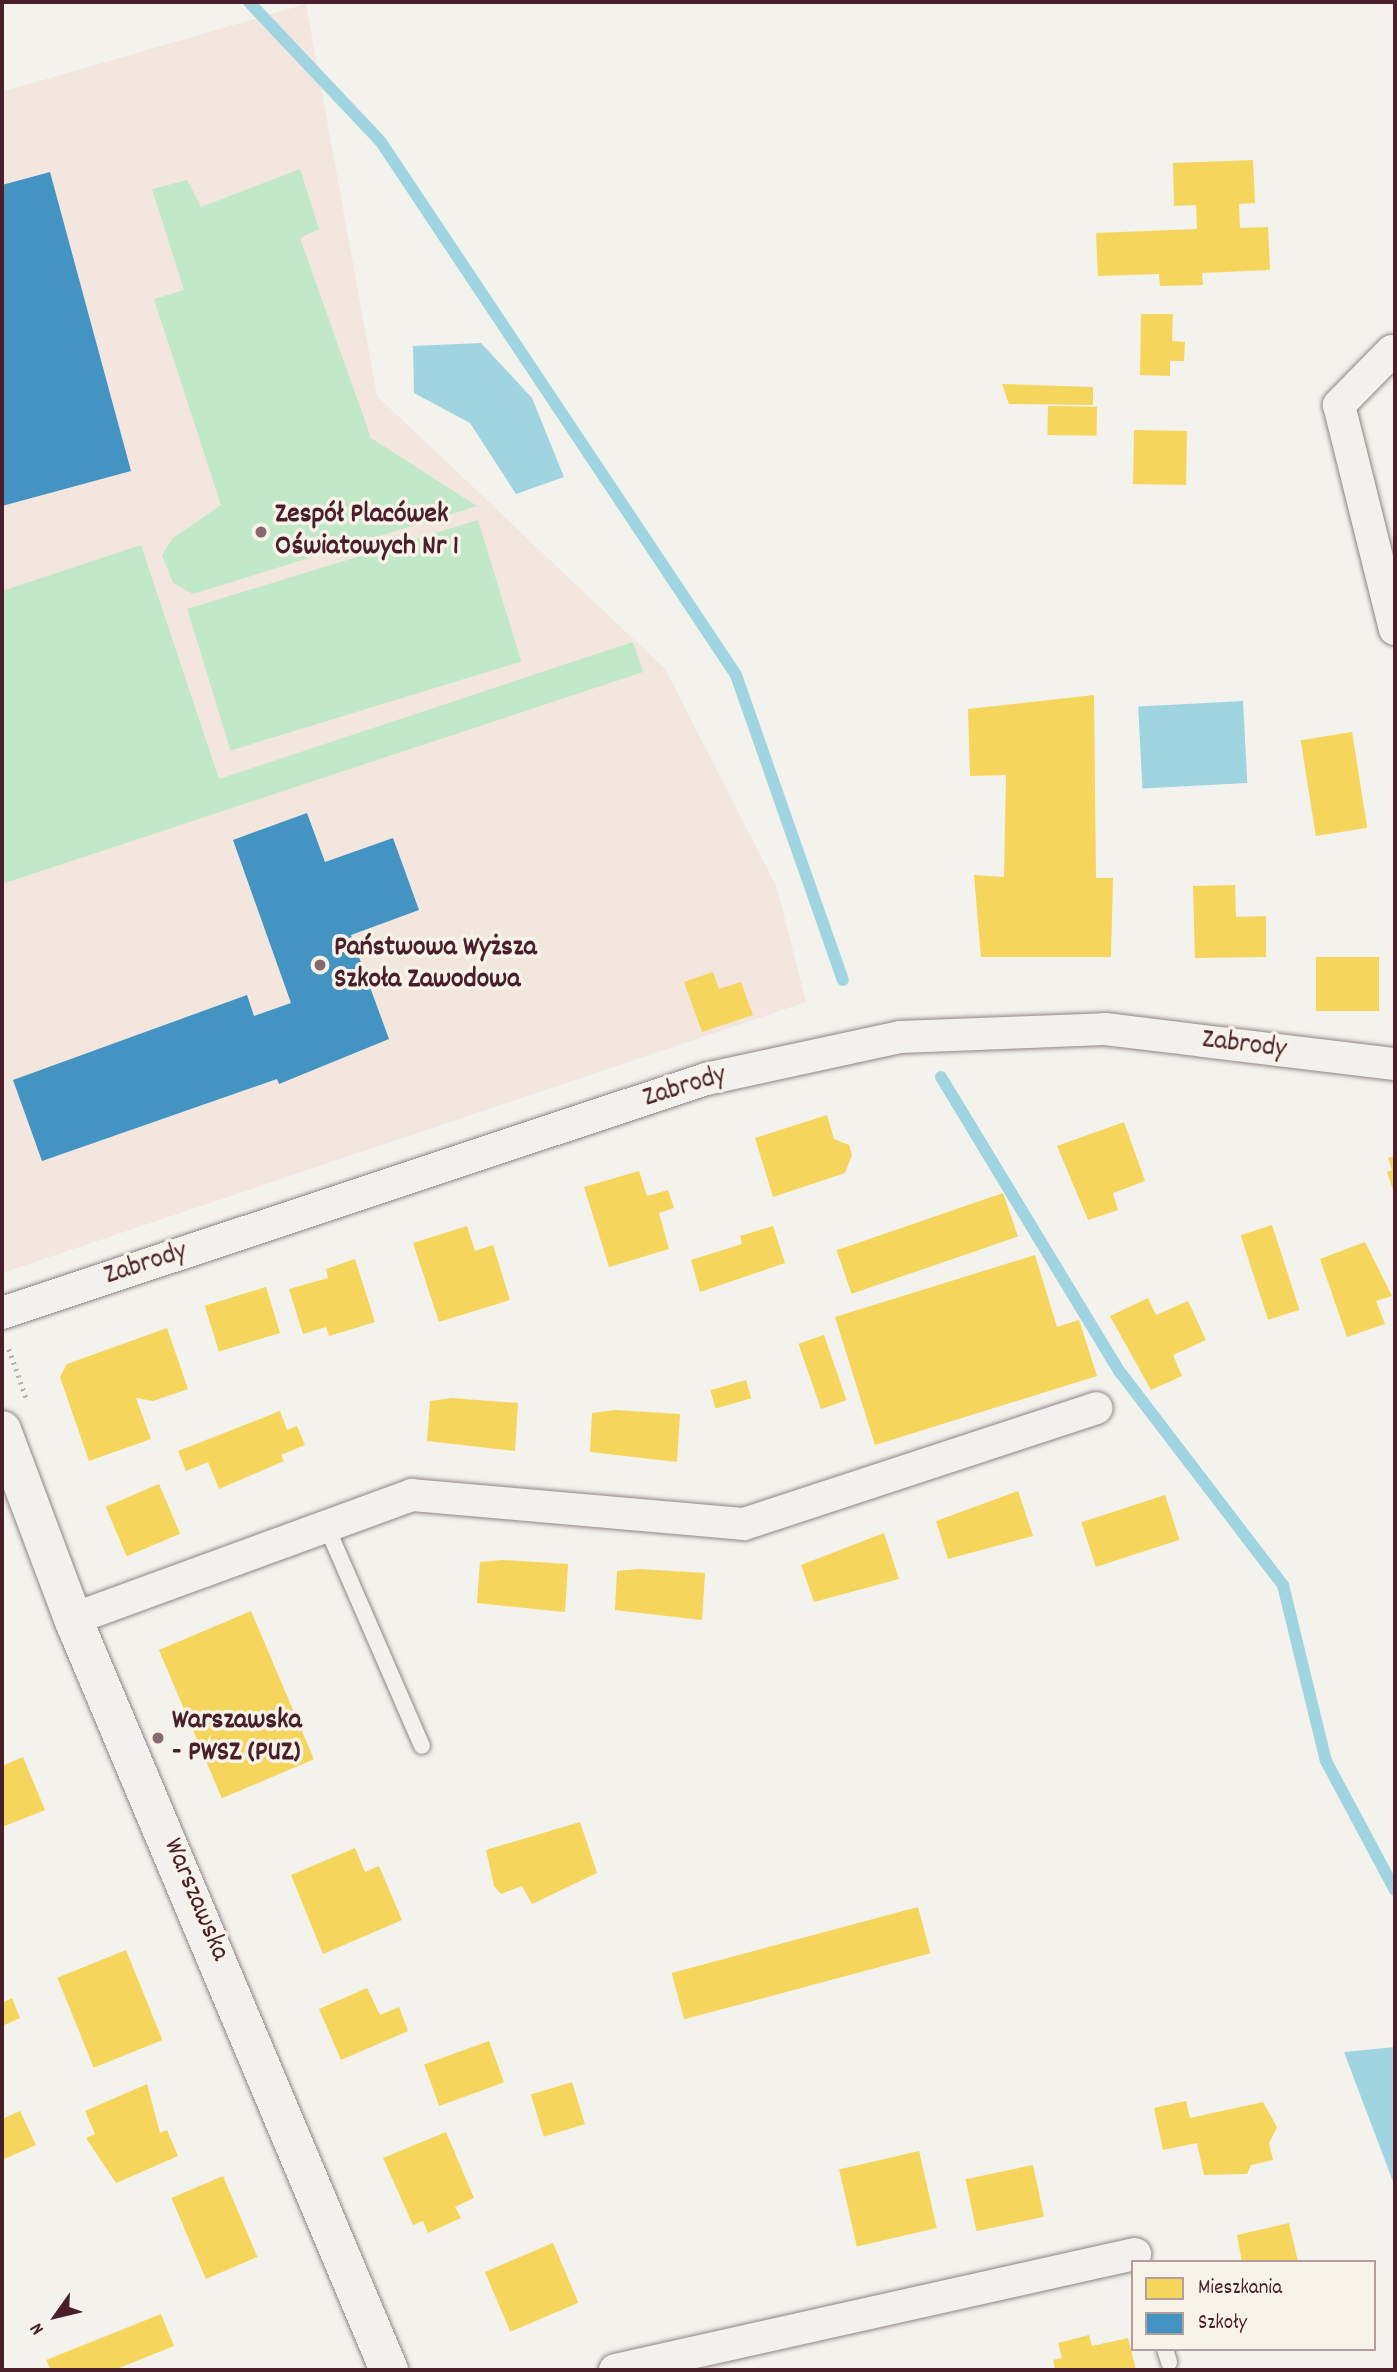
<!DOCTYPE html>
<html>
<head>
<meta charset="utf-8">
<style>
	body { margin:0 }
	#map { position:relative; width:1397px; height:2372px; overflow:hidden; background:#f4f2ec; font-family:Dekko,sans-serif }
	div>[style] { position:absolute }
	.built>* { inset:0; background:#f2e6de }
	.green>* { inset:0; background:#c1e8c9; transform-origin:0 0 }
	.water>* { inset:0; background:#a0d4e0; transform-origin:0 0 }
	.homes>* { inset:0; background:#f6d55c; transform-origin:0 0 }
	.schools>* { inset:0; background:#4393c3 }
	.stream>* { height:12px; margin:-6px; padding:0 6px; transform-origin:6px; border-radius:6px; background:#a0d4e0 }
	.path>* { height:4.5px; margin-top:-2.25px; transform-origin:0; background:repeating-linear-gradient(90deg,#b6b0ae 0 2px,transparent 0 7px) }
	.roads { filter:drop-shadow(0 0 2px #8f8685) drop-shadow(0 0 2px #8f8685) }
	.service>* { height:16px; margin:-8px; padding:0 8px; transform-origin:8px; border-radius:8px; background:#f2f1ed }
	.minor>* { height:32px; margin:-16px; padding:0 16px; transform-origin:16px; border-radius:16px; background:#f2f1ed }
	.secondary>* { height:38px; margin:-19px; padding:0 19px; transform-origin:19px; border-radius:19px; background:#f2f1ed }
	.dots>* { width:19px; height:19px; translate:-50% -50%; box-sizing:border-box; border:4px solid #f7f3e8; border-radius:50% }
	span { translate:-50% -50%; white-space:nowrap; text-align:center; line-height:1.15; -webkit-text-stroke:7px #f7f3e8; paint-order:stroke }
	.poi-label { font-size:28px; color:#4a1f2b; font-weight:700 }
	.left { translate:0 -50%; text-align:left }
	.street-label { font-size:28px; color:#4a1f2b }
	.frame { position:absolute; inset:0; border:4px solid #4a1f2b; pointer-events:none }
	.legend { position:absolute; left:1131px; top:2260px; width:245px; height:91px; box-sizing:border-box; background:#f7f3e8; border:2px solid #b29e9c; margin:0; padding:9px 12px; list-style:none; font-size:21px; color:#4a1f2b }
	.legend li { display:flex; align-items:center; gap:14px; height:35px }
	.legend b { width:35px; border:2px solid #b29e9c }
	.north { position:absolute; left:21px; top:2281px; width:70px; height:70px; -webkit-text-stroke:5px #f7f3e8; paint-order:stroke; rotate:236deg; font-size:19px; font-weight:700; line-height:28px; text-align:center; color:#4a1f2b }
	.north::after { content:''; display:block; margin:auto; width:24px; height:32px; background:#4a1f2b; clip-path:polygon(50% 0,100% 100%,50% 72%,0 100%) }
</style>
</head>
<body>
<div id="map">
	<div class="built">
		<i style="clip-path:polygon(306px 4px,377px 396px,665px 669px,777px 888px,806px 1002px,2px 1273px,2px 92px)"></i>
	</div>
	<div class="green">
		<i style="clip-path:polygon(300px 169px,319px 229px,300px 238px,371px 438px,477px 506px,193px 594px,173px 583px,162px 555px,173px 538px,221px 505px,154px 299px,184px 290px,152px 189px,187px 180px,201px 207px)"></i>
		<i style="left:478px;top:520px;width:148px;height:304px;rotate:73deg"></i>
		<i style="clip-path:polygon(141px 545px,219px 779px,633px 642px,643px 672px,2px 884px,2px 591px)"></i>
	</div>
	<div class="water">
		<i style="clip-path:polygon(481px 343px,532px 398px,564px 477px,516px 494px,470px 423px,414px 393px,413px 346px)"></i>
		<i style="left:1243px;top:701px;width:82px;height:105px;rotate:87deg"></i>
		<i style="clip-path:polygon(1395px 2047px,1395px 2187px,1344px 2052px)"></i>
	</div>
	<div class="homes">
		<i style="clip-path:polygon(1253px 160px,1255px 203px,1239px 204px,1240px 228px,1268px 227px,1270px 270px,1202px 273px,1203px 285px,1160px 286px,1159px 274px,1098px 276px,1096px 233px,1197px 229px,1196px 205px,1174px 206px,1173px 163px)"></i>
		<i style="clip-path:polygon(1141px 314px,1173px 314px,1172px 341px,1185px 342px,1184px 361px,1170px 361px,1170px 376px,1140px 375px)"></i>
		<i style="clip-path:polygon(1002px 384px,1093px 387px,1093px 405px,1009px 404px)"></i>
		<i style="left:1048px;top:406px;width:49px;height:29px;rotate:1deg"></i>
		<i style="left:1134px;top:430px;width:53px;height:54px;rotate:1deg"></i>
		<i style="clip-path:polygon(1094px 695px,1096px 878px,1113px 878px,1111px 957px,981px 957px,974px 875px,1004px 877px,1006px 775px,970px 776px,968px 709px)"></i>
		<i style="left:1352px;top:732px;width:97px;height:52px;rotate:81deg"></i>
		<i style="clip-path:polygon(1235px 885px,1236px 917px,1266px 916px,1266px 957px,1195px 958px,1193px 886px)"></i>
		<i style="left:1316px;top:957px;width:63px;height:54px"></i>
		<i style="clip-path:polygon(713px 972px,719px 989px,741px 982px,753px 1015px,702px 1032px,684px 982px)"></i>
		<i style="clip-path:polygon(827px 1115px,834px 1139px,849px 1145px,852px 1155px,845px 1173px,773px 1197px,755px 1138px)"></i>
		<i style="clip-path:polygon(1124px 1122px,1145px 1181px,1113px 1193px,1118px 1210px,1088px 1220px,1057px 1146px)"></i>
		<i style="clip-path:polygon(1395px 1156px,1395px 1196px,1387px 1172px,1392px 1170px,1388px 1158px)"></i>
		<i style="clip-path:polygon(639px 1171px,647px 1196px,668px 1190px,674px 1208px,659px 1213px,669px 1249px,609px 1267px,584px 1187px)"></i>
		<i style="left:1003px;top:1193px;width:46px;height:176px;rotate:71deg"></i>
		<i style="left:1272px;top:1225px;width:89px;height:33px;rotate:72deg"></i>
		<i style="clip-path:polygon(467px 1226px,475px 1251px,493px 1245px,510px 1300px,439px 1322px,413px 1243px)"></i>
		<i style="clip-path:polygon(773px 1226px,785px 1263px,700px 1292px,691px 1260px,742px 1244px,740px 1236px)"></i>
		<i style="clip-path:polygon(1365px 1242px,1392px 1296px,1376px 1301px,1385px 1324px,1347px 1337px,1320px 1259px)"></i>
		<i style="clip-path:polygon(1035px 1255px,1057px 1327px,1079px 1320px,1097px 1376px,875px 1445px,835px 1317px)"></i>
		<i style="clip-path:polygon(355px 1259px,375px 1322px,329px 1336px,326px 1327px,303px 1334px,289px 1289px,328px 1278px,326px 1269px)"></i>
		<i style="left:266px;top:1287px;width:48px;height:64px;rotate:73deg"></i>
		<i style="clip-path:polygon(1148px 1298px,1156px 1315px,1188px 1301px,1206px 1340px,1173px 1355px,1182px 1376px,1151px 1390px,1110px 1316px)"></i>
		<i style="clip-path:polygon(167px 1328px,188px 1389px,153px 1401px,136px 1398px,151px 1439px,89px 1461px,60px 1377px,67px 1364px)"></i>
		<i style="left:824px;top:1335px;width:69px;height:27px;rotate:71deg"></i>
		<i style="left:746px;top:1380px;width:19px;height:37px;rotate:74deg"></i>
		<i style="clip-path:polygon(452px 1398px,518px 1403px,515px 1451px,427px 1441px,430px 1401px)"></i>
		<i style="clip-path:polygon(615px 1410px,680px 1414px,677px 1462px,590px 1452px,592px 1413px)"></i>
		<i style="clip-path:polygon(280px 1411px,287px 1430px,297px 1426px,305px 1445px,281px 1455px,284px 1461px,219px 1489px,208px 1462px,186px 1471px,178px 1451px)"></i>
		<i style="left:159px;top:1484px;width:54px;height:58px;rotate:67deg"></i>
		<i style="clip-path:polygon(1018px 1491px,1033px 1536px,948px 1559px,936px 1521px)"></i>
		<i style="left:1165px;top:1495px;width:47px;height:88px;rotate:72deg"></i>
		<i style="clip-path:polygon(884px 1533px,899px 1579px,814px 1602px,801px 1565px)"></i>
		<i style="clip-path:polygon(502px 1560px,568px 1564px,565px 1612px,477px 1603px,480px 1562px)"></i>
		<i style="clip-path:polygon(639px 1569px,705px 1573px,702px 1620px,615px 1610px,617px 1571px)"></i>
		<i style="left:251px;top:1611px;width:161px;height:100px;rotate:67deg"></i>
		<i style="clip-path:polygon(23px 1757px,45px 1810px,2px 1827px,2px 1766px)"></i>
		<i style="clip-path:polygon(580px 1822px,597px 1873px,532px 1904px,522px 1886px,501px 1894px,494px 1886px,486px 1850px)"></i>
		<i style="clip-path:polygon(355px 1848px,365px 1872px,379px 1866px,402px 1920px,323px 1954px,291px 1875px)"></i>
		<i style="left:918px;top:1907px;width:48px;height:255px;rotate:75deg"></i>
		<i style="left:126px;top:1950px;width:97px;height:74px;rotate:68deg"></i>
		<i style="clip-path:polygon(367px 1988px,380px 2015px,399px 2007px,408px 2031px,341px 2060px,319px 2009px)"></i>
		<i style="clip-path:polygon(12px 1998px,20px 2018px,2px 2026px,2px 2003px)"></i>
		<i style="left:489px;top:2041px;width:44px;height:69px;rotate:70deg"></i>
		<i style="left:572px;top:2082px;width:44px;height:43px;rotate:73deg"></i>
		<i style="clip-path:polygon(147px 2084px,160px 2133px,167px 2130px,178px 2156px,116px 2183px,86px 2138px,95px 2134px,85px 2111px)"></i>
		<i style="clip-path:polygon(1186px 2101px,1190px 2118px,1263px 2102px,1277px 2127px,1269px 2143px,1273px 2160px,1251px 2165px,1247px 2174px,1204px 2175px,1197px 2143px,1163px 2150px,1154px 2108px)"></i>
		<i style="clip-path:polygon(20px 2111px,36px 2145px,2px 2160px,2px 2119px)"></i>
		<i style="clip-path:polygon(446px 2132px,474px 2198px,455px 2207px,461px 2218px,428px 2233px,423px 2221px,413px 2225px,383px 2158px)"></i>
		<i style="left:919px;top:2151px;width:79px;height:82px;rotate:77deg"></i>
		<i style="left:1033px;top:2165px;width:53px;height:69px;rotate:78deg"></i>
		<i style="left:223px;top:2176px;width:88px;height:56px;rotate:67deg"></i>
		<i style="clip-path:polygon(1289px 2223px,1298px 2262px,1242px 2262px,1237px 2235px)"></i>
		<i style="left:553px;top:2243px;width:65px;height:74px;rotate:67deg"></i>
		<i style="clip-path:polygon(161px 2314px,174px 2346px,114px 2370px,51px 2370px,46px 2360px)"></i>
		<i style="clip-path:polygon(1089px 2335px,1092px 2346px,1128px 2338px,1136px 2370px,1055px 2370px,1053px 2360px,1062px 2358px,1058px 2343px)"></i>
	</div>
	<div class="schools">
		<i style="clip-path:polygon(50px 172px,131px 471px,2px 506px,2px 185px)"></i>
		<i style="clip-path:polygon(307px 813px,325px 862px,393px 838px,419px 910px,351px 935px,389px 1039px,279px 1084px,277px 1079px,42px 1161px,13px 1080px,247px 995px,254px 1016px,291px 1003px,233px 840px)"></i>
	</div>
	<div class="stream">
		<i style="left:249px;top:2px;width:192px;rotate:46.7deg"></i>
		<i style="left:381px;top:142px;width:640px;rotate:56.33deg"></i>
		<i style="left:736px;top:675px;width:323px;rotate:70.7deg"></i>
		<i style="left:941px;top:1077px;width:345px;rotate:58.8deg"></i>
		<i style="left:1120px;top:1372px;width:268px;rotate:52.6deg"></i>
		<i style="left:1283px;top:1585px;width:181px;rotate:76.3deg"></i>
		<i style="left:1326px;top:1761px;width:146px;rotate:61.9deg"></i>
	</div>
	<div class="path">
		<i style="left:9px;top:1349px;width:51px;rotate:70.5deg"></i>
	</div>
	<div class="roads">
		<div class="service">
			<i style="left:325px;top:1523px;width:243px;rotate:66.5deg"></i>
			<i style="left:1165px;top:2349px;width:14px;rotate:73deg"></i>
		</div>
		<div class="minor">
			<i style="left:1392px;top:351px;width:76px;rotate:134.5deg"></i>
			<i style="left:1339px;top:405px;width:231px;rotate:76deg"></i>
			<i style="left:2px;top:1313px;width:742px;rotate:-18.39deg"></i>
			<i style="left:706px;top:1079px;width:198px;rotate:-12.2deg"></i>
			<i style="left:900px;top:1037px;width:205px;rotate:-2.2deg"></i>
			<i style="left:1105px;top:1029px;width:292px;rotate:6.9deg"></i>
			<i style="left:73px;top:1619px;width:361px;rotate:-20.1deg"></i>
			<i style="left:412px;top:1495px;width:333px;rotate:5deg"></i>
			<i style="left:744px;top:1524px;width:371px;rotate:-18.2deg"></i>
			<i style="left:615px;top:2370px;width:533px;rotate:-12.58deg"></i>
		</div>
		<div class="secondary">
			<i style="left:2px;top:1430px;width:202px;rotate:69.4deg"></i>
			<i style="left:73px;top:1619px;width:815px;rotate:67.18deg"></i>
		</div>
	</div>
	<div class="dots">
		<i style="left:261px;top:532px;background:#86696f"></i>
		<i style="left:320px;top:965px;background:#86696f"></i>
		<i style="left:158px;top:1738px;background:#86696f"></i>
	</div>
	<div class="poi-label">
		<span class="left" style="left:275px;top:532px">Zespół Placówek<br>Oświatowych Nr 1</span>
		<span class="left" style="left:334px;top:965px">Państwowa Wyższa<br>Szkoła Zawodowa</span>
		<span class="left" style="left:172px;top:1738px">Warszawska<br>- PWSZ (PUZ)</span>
	</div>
	<div class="street-label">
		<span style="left:1244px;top:1046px;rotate:7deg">Zabrody</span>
		<span style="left:685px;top:1088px;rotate:-17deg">Zabrody</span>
		<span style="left:146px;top:1265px;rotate:-18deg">Zabrody</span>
		<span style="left:195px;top:1900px;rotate:67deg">Warszawska</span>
	</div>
	<div class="frame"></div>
	<ul class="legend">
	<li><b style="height:19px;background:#f6d55c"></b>Mieszkania</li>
	<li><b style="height:19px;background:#4393c3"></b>Szkoły</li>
	</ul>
	<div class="north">N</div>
</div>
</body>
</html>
